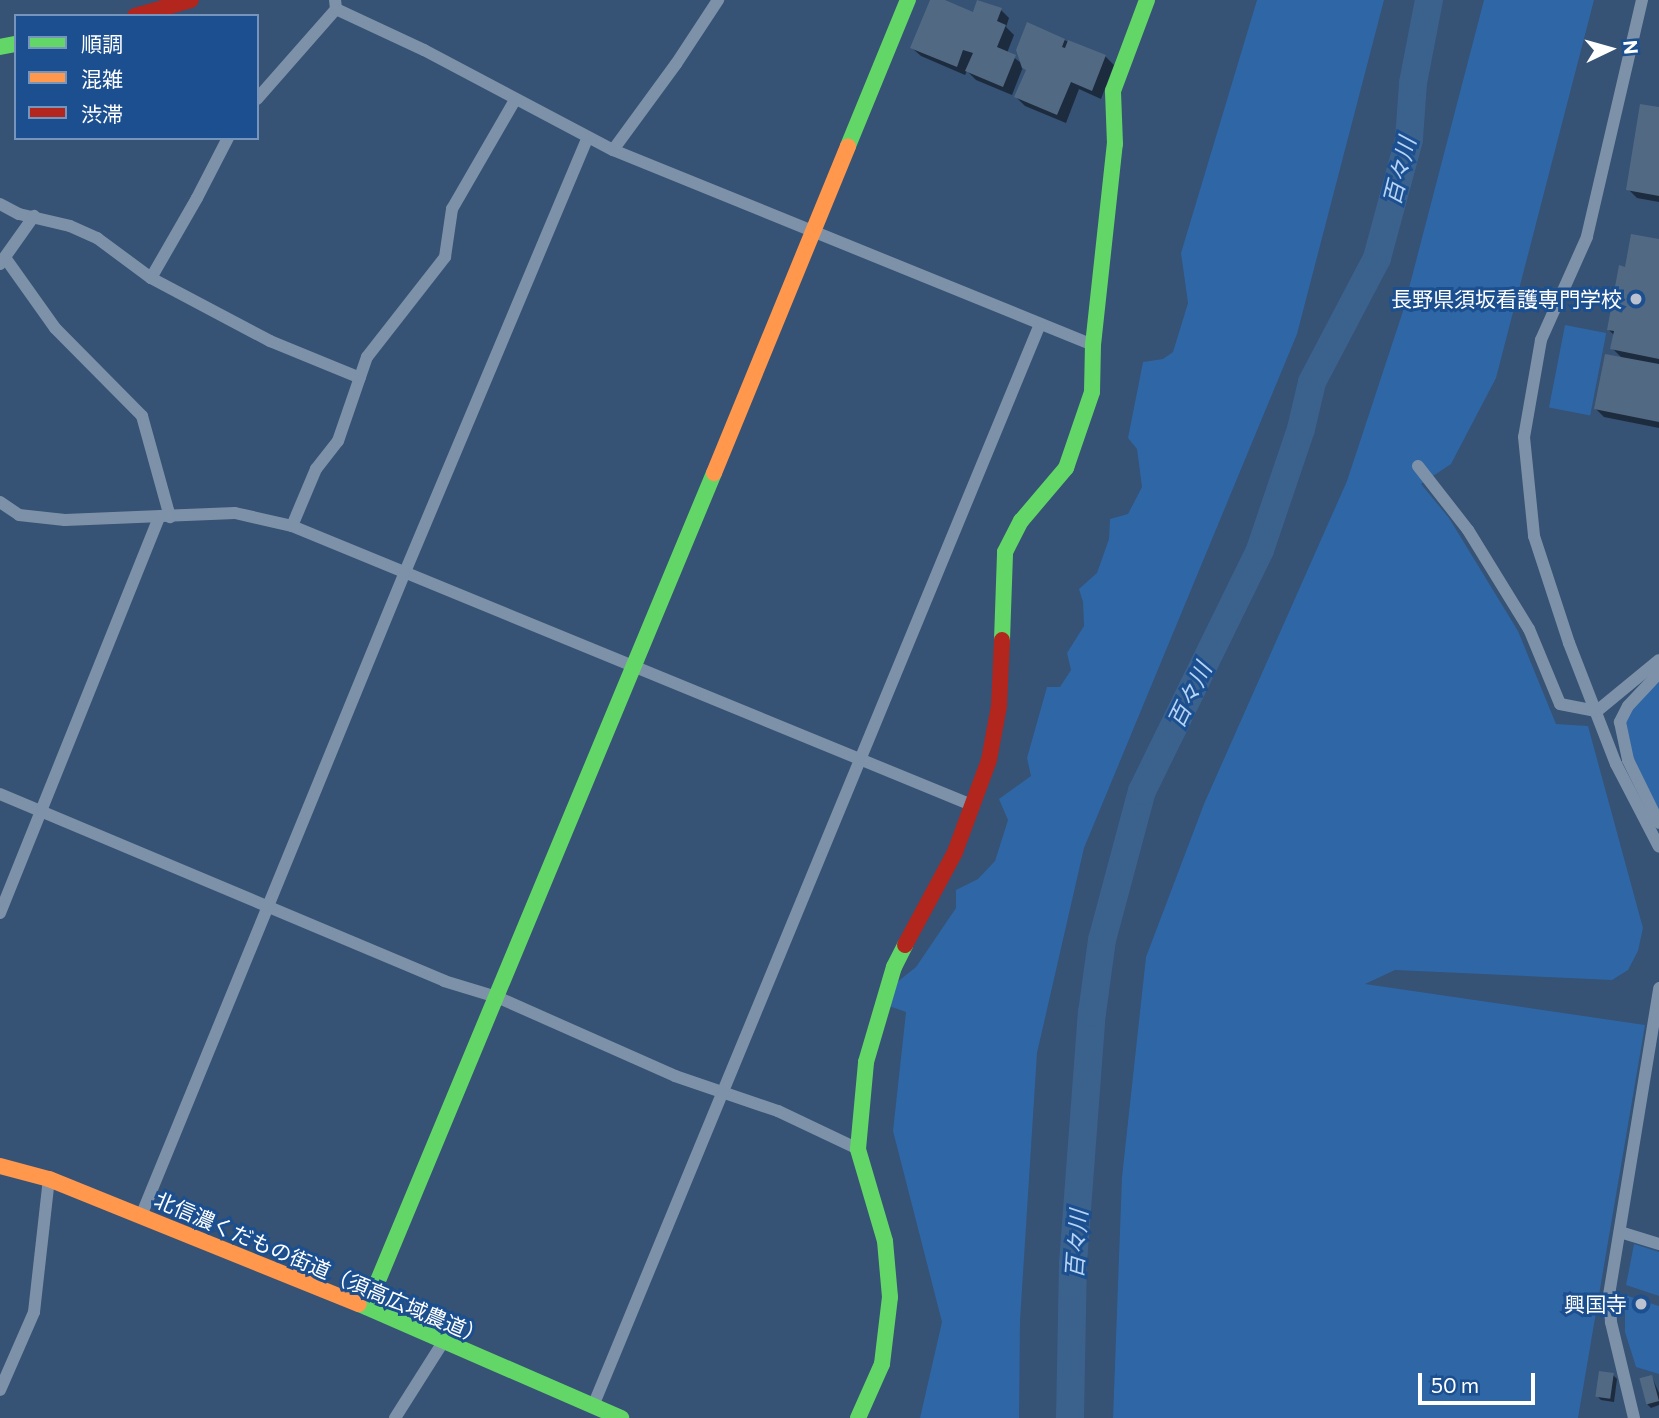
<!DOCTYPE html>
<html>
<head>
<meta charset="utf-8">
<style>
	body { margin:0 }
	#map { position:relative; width:1659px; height:1418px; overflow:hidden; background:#365274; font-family:Commissioner,"Noto Sans JP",sans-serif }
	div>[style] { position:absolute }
	.green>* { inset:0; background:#2f66a5; transform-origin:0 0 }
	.shadow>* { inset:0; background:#0007 }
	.river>* { height:28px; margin:-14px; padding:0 14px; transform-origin:14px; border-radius:14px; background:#3b618d }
	.building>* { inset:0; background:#526984; transform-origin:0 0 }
	.street>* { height:12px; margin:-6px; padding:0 6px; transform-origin:6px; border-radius:6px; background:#7d92a8 }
	.fast>* { height:16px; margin:-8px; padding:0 8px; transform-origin:8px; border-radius:8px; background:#63d668 }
	.slow>* { height:16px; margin:-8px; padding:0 8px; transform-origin:8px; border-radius:8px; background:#ff974d }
	.jam>* { height:16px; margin:-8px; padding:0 8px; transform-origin:8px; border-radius:8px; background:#b3261e }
	.dots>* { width:19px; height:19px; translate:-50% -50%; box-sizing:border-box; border:4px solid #1b4f8f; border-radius:50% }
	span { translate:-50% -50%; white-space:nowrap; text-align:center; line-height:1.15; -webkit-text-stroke:6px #1b4f8f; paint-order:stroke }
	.poi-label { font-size:21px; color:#fff }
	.right { translate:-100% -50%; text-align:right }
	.street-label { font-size:21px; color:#fff }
	.water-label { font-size:23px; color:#b5d3f5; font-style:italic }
	.legend { position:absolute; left:14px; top:14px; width:245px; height:126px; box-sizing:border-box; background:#1b4f8f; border:2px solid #7695bc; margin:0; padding:9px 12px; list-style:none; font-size:21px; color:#fff }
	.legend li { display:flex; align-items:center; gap:14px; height:35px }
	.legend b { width:35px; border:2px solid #7695bc }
	.north { position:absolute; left:1575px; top:14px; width:70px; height:70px; -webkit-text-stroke:5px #1b4f8f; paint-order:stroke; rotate:85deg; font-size:19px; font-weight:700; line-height:28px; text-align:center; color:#fff }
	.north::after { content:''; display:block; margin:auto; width:24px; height:32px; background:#fff; clip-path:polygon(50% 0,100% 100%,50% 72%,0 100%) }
	.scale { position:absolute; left:1418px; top:1373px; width:117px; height:32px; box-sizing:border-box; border:4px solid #fff; border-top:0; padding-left:9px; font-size:21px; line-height:24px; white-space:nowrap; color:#fff; -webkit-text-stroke:5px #1b4f8f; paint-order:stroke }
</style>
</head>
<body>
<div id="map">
	<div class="green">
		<i style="clip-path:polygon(1257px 0,1384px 0,1297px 334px,1084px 848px,1037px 1053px,1020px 1321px,1019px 1418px,920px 1418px,942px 1322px,893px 1131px,906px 1012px,889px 1006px,896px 983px,916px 967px,956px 908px,956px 890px,978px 879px,995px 861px,1008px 820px,999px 799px,1031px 776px,1027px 758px,1047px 687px,1060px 687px,1071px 670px,1067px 653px,1084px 626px,1083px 602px,1079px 589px,1097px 573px,1109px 539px,1110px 519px,1128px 514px,1142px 487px,1137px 449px,1128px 438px,1143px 362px,1163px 359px,1173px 352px,1188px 303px,1181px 253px)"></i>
		<i style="clip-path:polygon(1484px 0,1594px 0,1496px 378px,1451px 464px,1421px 484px,1449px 518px,1518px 631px,1556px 724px,1588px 726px,1643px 928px,1638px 951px,1628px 970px,1612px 980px,1395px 970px,1365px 984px,1645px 1025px,1578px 1418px,1113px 1418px,1122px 1177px,1146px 957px,1204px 804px,1347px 481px,1403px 311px)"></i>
		<i style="left:1565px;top:325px;width:42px;height:84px;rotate:11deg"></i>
		<i style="clip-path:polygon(1659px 673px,1659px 823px,1639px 784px,1623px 714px)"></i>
		<i style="clip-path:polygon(1634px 1244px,1659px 1252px,1659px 1296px,1626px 1285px)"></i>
		<i style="clip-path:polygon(1625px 1295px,1659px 1306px,1659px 1374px,1636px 1367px,1625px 1332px)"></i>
	</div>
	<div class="shadow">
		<i style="clip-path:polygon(932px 0,940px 0,974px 14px,1001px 10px,1009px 18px,1006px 27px,1014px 35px,1007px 53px,1023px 64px,1064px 40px,1105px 56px,1114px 65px,1101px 99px,1079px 89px,1066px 123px,1025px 106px,1016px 97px,1028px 71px,1023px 67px,1012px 95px,976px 80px,967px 71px,965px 75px,921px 56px,912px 48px)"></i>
		<i style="clip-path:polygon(1659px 109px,1659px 202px,1637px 198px,1628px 189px)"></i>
		<i style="clip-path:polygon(1659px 241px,1659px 428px,1604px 417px,1595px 408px,1623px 359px,1612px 348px,1615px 336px,1609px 330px,1626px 269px)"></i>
		<i style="clip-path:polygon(1613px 1375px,1617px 1379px,1614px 1402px,1601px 1400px,1597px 1396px)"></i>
		<i style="clip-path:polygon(1652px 1377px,1659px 1393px,1659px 1405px,1651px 1408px,1647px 1404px)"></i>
	</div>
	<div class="river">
		<i style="left:1070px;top:1418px;width:155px;rotate:-88.9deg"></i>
		<i style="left:1073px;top:1263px;width:251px;rotate:-85.7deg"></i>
		<i style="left:1092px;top:1013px;width:74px;rotate:-82.2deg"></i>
		<i style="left:1102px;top:940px;width:154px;rotate:-75deg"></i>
		<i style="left:1142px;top:791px;width:268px;rotate:-63.9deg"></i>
		<i style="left:1260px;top:550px;width:128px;rotate:-71.3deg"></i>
		<i style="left:1301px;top:429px;width:48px;rotate:-76.8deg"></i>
		<i style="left:1312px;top:382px;width:140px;rotate:-62.3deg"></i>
		<i style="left:1377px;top:258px;width:123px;rotate:-74.9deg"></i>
		<i style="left:1409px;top:139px;width:56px;rotate:-85.9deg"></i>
		<i style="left:1413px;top:83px;width:85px;rotate:-79.1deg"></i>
	</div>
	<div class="building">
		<i style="clip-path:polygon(930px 0,945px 0,973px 12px,977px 0,1002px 8px,997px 21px,1006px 25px,997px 47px,1016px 55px,1003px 87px,965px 71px,973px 53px,963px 50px,957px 67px,910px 48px)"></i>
		<i style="clip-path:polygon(1027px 22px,1065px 39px,1062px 47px,1065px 48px,1068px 40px,1106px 55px,1092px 91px,1071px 82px,1057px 115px,1014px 97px,1026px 70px,1022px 68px,1016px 50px)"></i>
		<i style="clip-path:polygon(1640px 104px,1659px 107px,1659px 196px,1626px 190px)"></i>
		<i style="clip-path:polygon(1631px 234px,1659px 239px,1659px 359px,1610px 349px,1614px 331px,1607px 330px,1619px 265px,1625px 267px)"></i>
		<i style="clip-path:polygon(1605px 354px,1659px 364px,1659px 422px,1594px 409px)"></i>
		<i style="left:1599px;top:1371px;width:15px;height:26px;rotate:8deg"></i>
		<i style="left:1652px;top:1375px;width:27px;height:13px;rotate:75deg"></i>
	</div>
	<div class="street">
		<i style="left:1642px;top:0;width:243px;rotate:103.1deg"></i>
		<i style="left:1587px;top:237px;width:113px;rotate:114.1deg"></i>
		<i style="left:1541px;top:340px;width:98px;rotate:99.9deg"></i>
		<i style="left:1524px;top:437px;width:100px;rotate:84.2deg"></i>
		<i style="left:1534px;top:536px;width:113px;rotate:71.9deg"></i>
		<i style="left:1569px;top:643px;width:130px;rotate:68.8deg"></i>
		<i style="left:1616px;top:764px;width:93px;rotate:62.6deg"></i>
		<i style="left:336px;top:9px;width:97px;rotate:25deg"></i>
		<i style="left:424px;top:50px;width:214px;rotate:27.9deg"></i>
		<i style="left:613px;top:150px;width:518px;rotate:22.11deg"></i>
		<i style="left:257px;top:99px;width:120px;rotate:-48.7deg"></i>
		<i style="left:336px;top:9px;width:9px;rotate:-96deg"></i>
		<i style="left:613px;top:150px;width:107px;rotate:-53.8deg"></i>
		<i style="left:676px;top:64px;width:77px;rotate:-56.7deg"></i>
		<i style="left:0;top:204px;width:21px;rotate:28deg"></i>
		<i style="left:19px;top:214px;width:52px;rotate:13.2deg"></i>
		<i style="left:70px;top:226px;width:30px;rotate:24deg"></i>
		<i style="left:97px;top:238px;width:67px;rotate:36.5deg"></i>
		<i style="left:151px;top:278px;width:92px;rotate:-60.1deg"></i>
		<i style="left:197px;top:198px;width:68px;rotate:-62.7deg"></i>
		<i style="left:6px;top:259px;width:85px;rotate:54.6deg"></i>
		<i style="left:55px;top:328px;width:124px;rotate:45.3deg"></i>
		<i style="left:142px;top:416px;width:105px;rotate:74.5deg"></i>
		<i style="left:0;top:264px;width:59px;rotate:-54.7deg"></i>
		<i style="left:151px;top:278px;width:135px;rotate:27.9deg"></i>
		<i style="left:270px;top:341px;width:97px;rotate:22.3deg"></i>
		<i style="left:1418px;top:466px;width:81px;rotate:52deg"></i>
		<i style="left:1468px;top:530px;width:116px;rotate:58.4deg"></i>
		<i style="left:1529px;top:629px;width:81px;rotate:67.5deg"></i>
		<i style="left:1560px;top:704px;width:38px;rotate:11deg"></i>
		<i style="left:1597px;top:711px;width:80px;rotate:-39.4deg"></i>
		<i style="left:0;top:502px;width:23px;rotate:34deg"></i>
		<i style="left:19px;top:515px;width:46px;rotate:6.2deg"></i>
		<i style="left:65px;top:520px;width:170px;rotate:-2.4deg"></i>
		<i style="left:235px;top:513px;width:58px;rotate:12.8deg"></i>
		<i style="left:292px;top:526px;width:737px;rotate:22.32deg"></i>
		<i style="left:292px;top:526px;width:62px;rotate:-67.2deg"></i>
		<i style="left:316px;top:469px;width:36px;rotate:-52deg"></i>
		<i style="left:338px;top:441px;width:89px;rotate:-71deg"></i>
		<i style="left:367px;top:357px;width:127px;rotate:-52deg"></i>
		<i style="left:445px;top:257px;width:49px;rotate:-81.7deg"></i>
		<i style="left:452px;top:209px;width:126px;rotate:-60deg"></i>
		<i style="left:1659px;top:673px;width:45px;rotate:133.2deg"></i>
		<i style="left:1628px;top:706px;width:18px;rotate:117deg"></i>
		<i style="left:1620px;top:722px;width:39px;rotate:78deg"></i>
		<i style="left:1628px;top:760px;width:70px;rotate:63.8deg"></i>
		<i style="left:0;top:794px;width:482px;rotate:22.8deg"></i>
		<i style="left:444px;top:981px;width:55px;rotate:16.8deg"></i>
		<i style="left:497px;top:997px;width:195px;rotate:23.9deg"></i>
		<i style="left:675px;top:1076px;width:109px;rotate:18.8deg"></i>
		<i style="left:778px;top:1111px;width:89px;rotate:25.4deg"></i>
		<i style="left:0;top:913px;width:427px;rotate:-68.1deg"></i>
		<i style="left:141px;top:1216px;width:696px;rotate:-67.71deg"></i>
		<i style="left:405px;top:572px;width:470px;rotate:-67.2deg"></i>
		<i style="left:1620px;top:1232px;width:41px;rotate:17.1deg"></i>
		<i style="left:0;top:1390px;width:85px;rotate:-66.4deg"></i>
		<i style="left:34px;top:1312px;width:134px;rotate:-83.6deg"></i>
		<i style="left:593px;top:1406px;width:1171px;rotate:-67.55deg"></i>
		<i style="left:395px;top:1418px;width:90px;rotate:-57.7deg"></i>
		<i style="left:1634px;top:1418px;width:99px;rotate:-103.5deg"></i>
		<i style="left:1611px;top:1322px;width:27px;rotate:-94deg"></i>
		<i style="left:1609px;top:1295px;width:311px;rotate:-80.7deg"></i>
	</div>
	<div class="fast">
		<i style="left:0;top:47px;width:16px;rotate:-11deg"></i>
		<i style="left:848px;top:146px;width:158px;rotate:-67.7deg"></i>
		<i style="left:1002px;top:640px;width:88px;rotate:-88deg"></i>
		<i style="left:1005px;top:552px;width:35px;rotate:-63deg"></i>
		<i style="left:1021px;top:521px;width:70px;rotate:-49.7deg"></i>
		<i style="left:1066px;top:468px;width:80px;rotate:-71.1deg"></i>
		<i style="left:1092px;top:392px;width:47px;rotate:-88.8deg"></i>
		<i style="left:1093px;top:345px;width:202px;rotate:-83.8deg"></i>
		<i style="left:1115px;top:144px;width:53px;rotate:-92.2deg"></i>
		<i style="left:1113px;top:91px;width:97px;rotate:-69.5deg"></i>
		<i style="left:359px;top:1304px;width:286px;rotate:23.5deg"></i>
		<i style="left:367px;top:1307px;width:903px;rotate:-67.41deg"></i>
		<i style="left:858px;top:1418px;width:59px;rotate:-66deg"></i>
		<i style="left:882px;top:1364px;width:67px;rotate:-83.2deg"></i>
		<i style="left:890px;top:1297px;width:56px;rotate:-95.1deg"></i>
		<i style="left:885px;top:1241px;width:96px;rotate:-106.4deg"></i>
		<i style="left:858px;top:1149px;width:87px;rotate:-84.7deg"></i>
		<i style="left:866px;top:1062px;width:99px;rotate:-73.6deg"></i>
		<i style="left:894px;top:967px;width:25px;rotate:-63deg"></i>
	</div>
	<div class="slow">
		<i style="left:714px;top:473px;width:353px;rotate:-67.7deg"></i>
		<i style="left:0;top:1166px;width:51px;rotate:14.9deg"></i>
		<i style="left:49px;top:1179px;width:334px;rotate:22deg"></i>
	</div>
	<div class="jam">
		<i style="left:135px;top:16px;width:58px;rotate:-15.9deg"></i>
		<i style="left:905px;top:945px;width:106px;rotate:-61.7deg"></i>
		<i style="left:955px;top:852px;width:98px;rotate:-69.7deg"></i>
		<i style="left:989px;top:760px;width:55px;rotate:-79.5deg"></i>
		<i style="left:999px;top:706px;width:66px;rotate:-87.4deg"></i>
	</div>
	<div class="dots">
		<i style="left:1636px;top:299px;background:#b9c2ce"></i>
		<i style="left:1641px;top:1304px;background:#b9c2ce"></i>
	</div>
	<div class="poi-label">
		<span class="right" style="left:1622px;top:299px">長野県須坂看護専門学校</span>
		<span class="right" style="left:1627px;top:1304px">興国寺</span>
	</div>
	<div class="street-label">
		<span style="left:320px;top:1268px;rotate:23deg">北信濃くだもの街道（須高広域農道）</span>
	</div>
	<div class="water-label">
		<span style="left:1399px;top:171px;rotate:-76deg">百々川</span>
		<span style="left:1189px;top:695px;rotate:-64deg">百々川</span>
		<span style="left:1076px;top:1244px;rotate:-86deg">百々川</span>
	</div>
	<ul class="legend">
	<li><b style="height:9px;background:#63d668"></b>順調</li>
	<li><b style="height:9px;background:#ff974d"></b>混雑</li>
	<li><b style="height:9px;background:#b3261e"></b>渋滞</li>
	</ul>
	<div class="north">N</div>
	<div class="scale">50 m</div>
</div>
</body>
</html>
